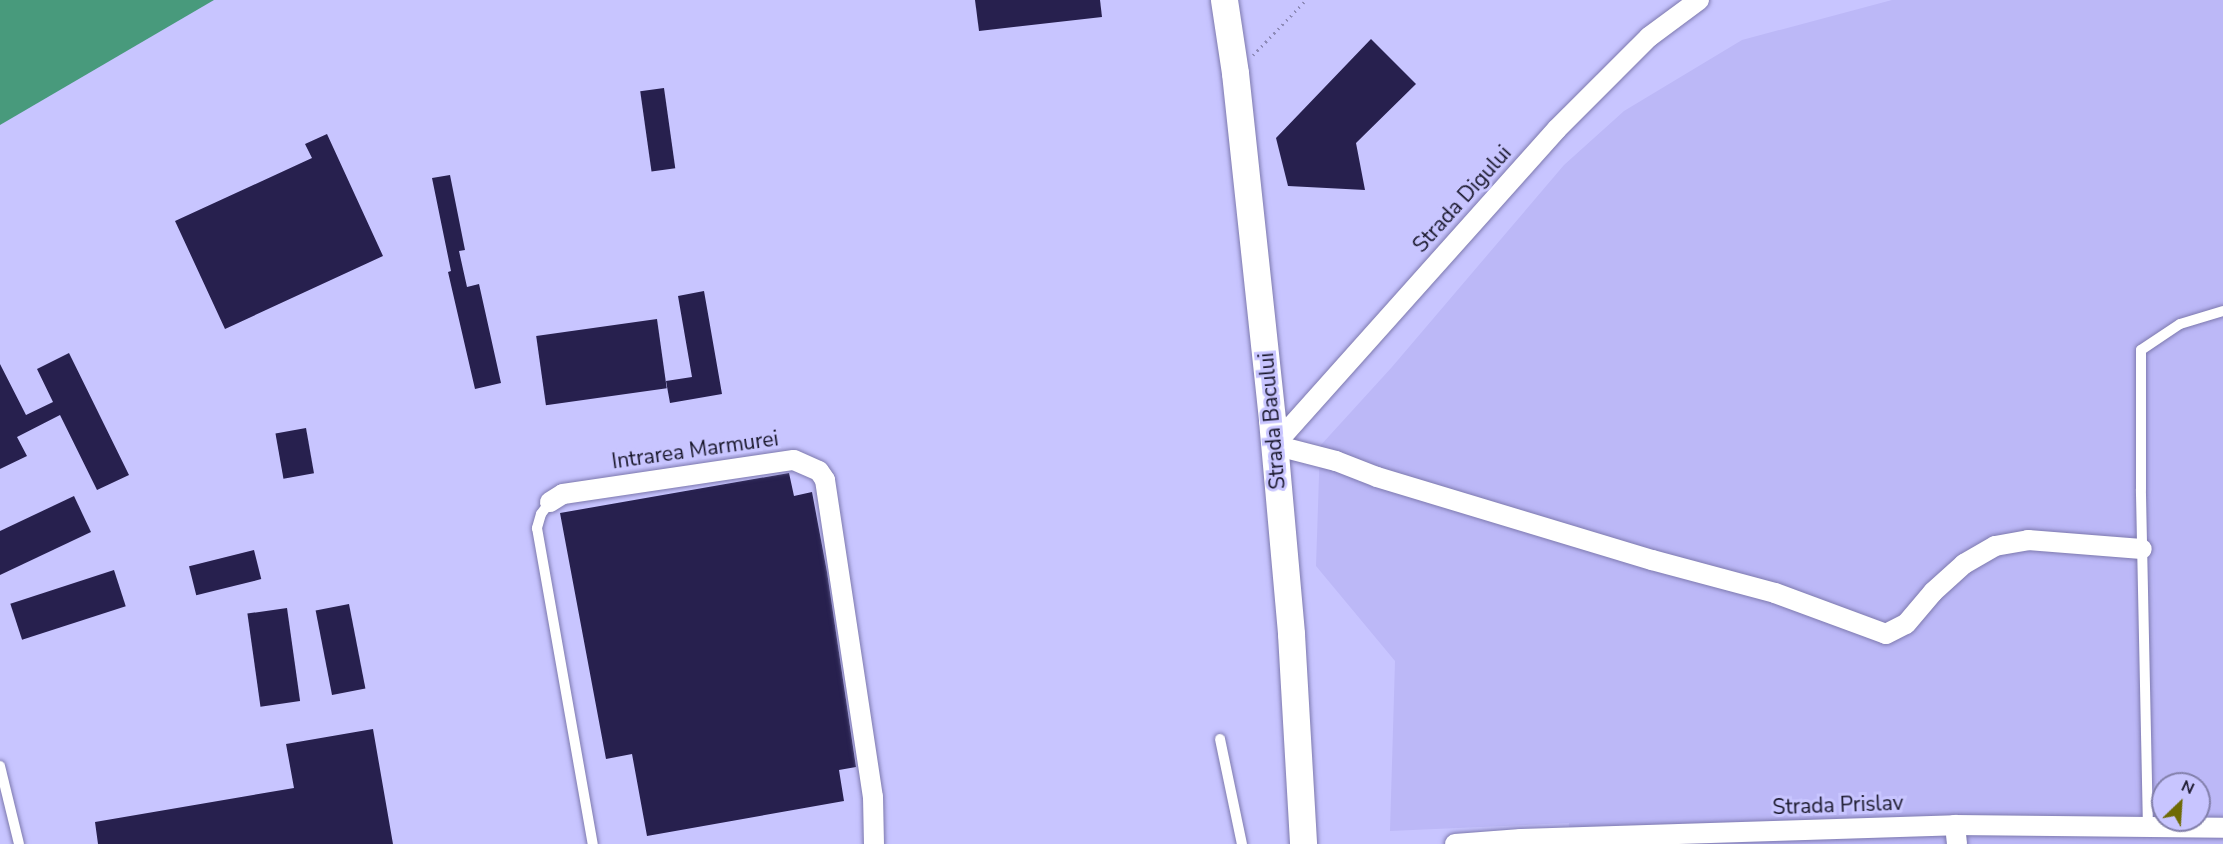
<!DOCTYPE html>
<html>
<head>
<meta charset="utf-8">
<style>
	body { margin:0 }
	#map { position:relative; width:2223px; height:844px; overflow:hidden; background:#c8c5ff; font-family:"Nunito Sans",sans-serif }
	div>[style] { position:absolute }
	.built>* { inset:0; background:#bcb8f7 }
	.water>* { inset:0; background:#489a7c }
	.building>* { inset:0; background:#27204e; transform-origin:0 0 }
	.path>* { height:3px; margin-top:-1.5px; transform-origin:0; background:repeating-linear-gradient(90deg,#8d8ab7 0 1.5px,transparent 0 6px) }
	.roads { filter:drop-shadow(0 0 2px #7d79ae) drop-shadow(0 0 2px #7d79ae) }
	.lane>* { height:10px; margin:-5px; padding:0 5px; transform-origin:5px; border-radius:5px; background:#fff }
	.street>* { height:20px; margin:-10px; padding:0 10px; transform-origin:10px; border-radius:10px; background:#fff }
	.secondary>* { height:27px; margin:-13.5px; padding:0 13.5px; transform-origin:13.5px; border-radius:13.5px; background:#fff }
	span { translate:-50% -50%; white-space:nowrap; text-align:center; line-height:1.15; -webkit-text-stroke:6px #c8c5ff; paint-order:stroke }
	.street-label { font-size:21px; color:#18162a }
	.north { position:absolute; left:2151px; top:772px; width:60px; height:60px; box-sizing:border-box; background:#c8c5ff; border:2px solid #827faa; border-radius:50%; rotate:25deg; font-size:16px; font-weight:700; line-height:24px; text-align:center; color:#18162a }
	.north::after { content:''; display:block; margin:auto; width:21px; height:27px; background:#6e6a05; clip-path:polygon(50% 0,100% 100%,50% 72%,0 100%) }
</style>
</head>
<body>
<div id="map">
	<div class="built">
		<i style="clip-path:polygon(evenodd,1892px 0,2223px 0,2223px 844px,1568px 844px,1569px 823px,1390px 831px,1395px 661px,1316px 566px,1320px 446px,1392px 367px,1564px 165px,1624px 111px,1742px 40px,1892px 0,2163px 784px,2199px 784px,2199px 820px,2163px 820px,2163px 784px)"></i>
	</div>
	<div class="water">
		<i style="clip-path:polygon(0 0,214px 0,0 125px)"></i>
	</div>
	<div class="building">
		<i style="clip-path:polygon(975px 0,1100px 0,1102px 17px,979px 31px)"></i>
		<i style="clip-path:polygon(1371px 39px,1416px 84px,1356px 143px,1365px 190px,1288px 186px,1276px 138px)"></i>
		<i style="left:664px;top:88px;width:81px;height:24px;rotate:82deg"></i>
		<i style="clip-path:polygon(327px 134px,383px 256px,225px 329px,175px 221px,312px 158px,305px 144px)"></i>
		<i style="clip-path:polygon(450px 175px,465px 250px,459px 251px,467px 287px,479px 284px,501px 383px,475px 389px,448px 272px,451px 271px,432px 178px)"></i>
		<i style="clip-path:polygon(704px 291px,722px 394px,670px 403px,666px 381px,692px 377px,678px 296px)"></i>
		<i style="left:657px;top:319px;width:70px;height:122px;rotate:82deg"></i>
		<i style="clip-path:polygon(69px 353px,129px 475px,97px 490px,60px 415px,17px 437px,27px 456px,0 469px,0 364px,26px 415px,53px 402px,37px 369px)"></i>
		<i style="left:306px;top:428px;width:46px;height:31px;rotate:80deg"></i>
		<i style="clip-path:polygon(789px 473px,794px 496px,812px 492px,827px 572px,856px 767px,839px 770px,844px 801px,647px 836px,632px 754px,606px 759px,560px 513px)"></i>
		<i style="clip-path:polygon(74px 496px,91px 532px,0 575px,0 531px)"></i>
		<i style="left:254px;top:550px;width:30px;height:67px;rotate:76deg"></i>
		<i style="left:114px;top:570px;width:38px;height:109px;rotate:72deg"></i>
		<i style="left:349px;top:604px;width:86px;height:34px;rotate:79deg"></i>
		<i style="left:287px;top:608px;width:94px;height:40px;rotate:82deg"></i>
		<i style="clip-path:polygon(373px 729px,393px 844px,98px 844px,95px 822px,294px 788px,286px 744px)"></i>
	</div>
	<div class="path">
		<i style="left:1253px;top:55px;width:76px;rotate:-46.1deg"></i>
	</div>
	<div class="roads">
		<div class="lane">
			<i style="left:550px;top:502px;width:15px;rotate:127deg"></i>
			<i style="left:541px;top:514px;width:15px;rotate:106deg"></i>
			<i style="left:537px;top:528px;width:321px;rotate:80deg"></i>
			<i style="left:1220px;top:739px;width:107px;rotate:78.2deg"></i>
			<i style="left:0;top:766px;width:80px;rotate:76.3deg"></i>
			<i style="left:2148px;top:829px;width:340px;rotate:-91.2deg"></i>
			<i style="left:2141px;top:489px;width:139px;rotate:-90deg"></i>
			<i style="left:2141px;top:350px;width:47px;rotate:-33.7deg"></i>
			<i style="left:2180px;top:324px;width:45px;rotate:-16.8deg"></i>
		</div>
		<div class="street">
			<i style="left:1699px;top:0;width:62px;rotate:143.5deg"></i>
			<i style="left:1649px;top:37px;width:130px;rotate:135deg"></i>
			<i style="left:1557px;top:129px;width:424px;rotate:131.8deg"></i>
			<i style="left:1274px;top:445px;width:64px;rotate:14.5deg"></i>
			<i style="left:1336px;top:461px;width:44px;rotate:21.3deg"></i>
			<i style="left:1377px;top:477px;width:287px;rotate:16.8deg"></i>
			<i style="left:1652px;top:560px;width:127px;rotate:15deg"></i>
			<i style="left:1775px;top:593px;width:118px;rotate:20.3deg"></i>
			<i style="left:1886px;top:634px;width:22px;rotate:-27deg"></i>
			<i style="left:1906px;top:624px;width:42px;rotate:-49.8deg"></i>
			<i style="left:1933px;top:592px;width:42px;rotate:-42.1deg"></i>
			<i style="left:1964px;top:564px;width:36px;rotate:-30deg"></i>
			<i style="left:1995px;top:546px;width:34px;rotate:-10deg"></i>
			<i style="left:2028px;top:540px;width:114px;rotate:4.5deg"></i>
			<i style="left:550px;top:502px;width:15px;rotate:-32deg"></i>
			<i style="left:563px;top:494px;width:233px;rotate:-8.4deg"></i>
			<i style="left:794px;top:460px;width:27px;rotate:24deg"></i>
			<i style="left:819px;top:471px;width:11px;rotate:56deg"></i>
			<i style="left:825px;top:480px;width:321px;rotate:81.4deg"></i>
			<i style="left:873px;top:797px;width:47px;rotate:88.8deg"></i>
			<i style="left:1955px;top:825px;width:19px;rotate:84deg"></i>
			<i style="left:1455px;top:844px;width:66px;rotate:-4.3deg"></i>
			<i style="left:1521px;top:839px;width:434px;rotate:-1.8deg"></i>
			<i style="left:1955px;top:825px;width:268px;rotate:0.6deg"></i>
		</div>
		<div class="secondary">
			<i style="left:1224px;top:0;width:74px;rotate:81.4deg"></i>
			<i style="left:1235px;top:73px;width:349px;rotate:83.9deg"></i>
			<i style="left:1272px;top:420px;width:215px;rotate:84.9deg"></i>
			<i style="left:1291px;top:634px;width:210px;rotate:86.7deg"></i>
		</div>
	</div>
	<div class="street-label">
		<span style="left:1462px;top:199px;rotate:-48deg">Strada Digului</span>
		<span style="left:1272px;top:421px;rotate:-95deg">Strada Bacului</span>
		<span style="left:695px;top:450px;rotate:-8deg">Intrarea Marmurei</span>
		<span style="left:1838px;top:805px;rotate:-2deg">Strada Prislav</span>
	</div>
	<div class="north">N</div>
</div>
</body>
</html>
